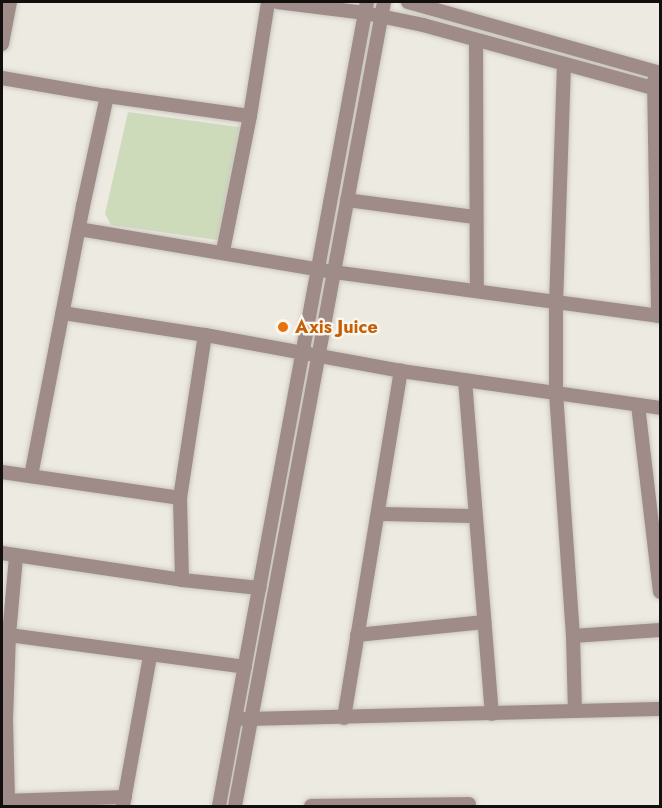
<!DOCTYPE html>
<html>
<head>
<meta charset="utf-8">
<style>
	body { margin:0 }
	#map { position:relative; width:662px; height:808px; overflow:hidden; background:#edeae2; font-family:Jost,sans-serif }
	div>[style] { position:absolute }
	.green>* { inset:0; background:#cedbbb }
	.roads { filter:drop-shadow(0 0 2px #cac7c0) drop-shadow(0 0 2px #cac7c0) }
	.minor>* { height:14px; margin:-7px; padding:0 7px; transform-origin:7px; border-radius:7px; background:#9f8c89 }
	.dots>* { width:16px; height:16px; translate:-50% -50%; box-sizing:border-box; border:3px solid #faf7ef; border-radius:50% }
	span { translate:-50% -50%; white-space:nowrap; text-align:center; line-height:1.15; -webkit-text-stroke:4.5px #faf7ef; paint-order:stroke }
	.food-label { font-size:18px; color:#c56008; font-weight:700 }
	.left { translate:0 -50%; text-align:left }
	.frame { position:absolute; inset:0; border:3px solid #11100d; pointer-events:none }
</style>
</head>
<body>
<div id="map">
	<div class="green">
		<i style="clip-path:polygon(128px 112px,246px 128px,224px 241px,111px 225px,105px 214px)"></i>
	</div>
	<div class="roads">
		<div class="minor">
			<i style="left:277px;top:2px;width:89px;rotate:7.1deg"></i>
			<i style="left:365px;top:13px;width:59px;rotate:11.7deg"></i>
			<i style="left:423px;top:25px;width:246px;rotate:15.3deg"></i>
			<i style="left:408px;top:2px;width:262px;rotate:15.7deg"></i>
			<i style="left:476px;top:40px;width:250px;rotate:89.8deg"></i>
			<i style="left:2px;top:44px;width:43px;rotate:-79.2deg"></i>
			<i style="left:564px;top:64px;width:236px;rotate:91.9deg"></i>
			<i style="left:556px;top:300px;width:93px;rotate:90deg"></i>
			<i style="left:556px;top:393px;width:244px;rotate:86deg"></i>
			<i style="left:573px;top:636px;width:75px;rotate:88.5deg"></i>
			<i style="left:2px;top:78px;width:107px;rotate:9.7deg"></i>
			<i style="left:107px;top:96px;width:144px;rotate:8deg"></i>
			<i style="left:654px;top:81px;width:235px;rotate:89deg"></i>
			<i style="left:347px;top:200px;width:129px;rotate:7.6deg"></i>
			<i style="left:79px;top:229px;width:259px;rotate:9.6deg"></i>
			<i style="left:334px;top:272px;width:329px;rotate:7.7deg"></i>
			<i style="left:223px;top:251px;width:138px;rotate:-78.7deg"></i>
			<i style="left:250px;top:116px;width:115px;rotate:-81deg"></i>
			<i style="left:205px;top:335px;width:199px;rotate:10.4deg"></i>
			<i style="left:465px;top:380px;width:335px;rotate:85.4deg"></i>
			<i style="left:638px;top:405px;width:188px;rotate:83.3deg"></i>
			<i style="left:2px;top:472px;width:180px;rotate:8.3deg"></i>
			<i style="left:180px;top:498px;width:165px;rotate:-81.3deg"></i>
			<i style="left:205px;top:335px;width:144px;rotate:-171.2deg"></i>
			<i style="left:31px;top:476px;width:275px;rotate:-79.1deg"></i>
			<i style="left:83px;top:206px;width:113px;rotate:-77.7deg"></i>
			<i style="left:180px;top:498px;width:82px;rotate:88.6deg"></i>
			<i style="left:378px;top:514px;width:97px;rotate:1.2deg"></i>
			<i style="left:2px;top:553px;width:182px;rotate:8.5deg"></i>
			<i style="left:182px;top:580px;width:78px;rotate:5.9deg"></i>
			<i style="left:9px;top:635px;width:238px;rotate:7.7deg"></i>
			<i style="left:357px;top:635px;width:128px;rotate:-5.8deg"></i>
			<i style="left:573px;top:636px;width:87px;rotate:-3.9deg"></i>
			<i style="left:344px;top:718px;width:352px;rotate:-80.7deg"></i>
			<i style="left:401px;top:371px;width:262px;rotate:8.1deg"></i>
			<i style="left:243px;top:719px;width:417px;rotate:-1.4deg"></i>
			<i style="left:2px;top:801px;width:123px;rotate:-1.9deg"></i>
			<i style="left:8px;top:801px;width:81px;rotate:-91.4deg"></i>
			<i style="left:6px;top:720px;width:85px;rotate:-88deg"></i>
			<i style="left:9px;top:635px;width:79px;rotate:-84.9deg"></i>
			<i style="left:123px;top:806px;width:152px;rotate:-79.8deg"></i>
			<i style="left:219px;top:806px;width:818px;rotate:-79.57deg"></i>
			<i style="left:235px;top:806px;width:818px;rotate:-79.5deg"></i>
			<i style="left:311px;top:806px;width:158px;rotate:-0.7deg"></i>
		</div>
	</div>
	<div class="dots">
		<i style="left:283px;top:327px;background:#e8710a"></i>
	</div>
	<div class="food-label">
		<span class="left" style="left:295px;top:327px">Axis Juice</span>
	</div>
	<div class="frame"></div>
</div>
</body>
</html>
